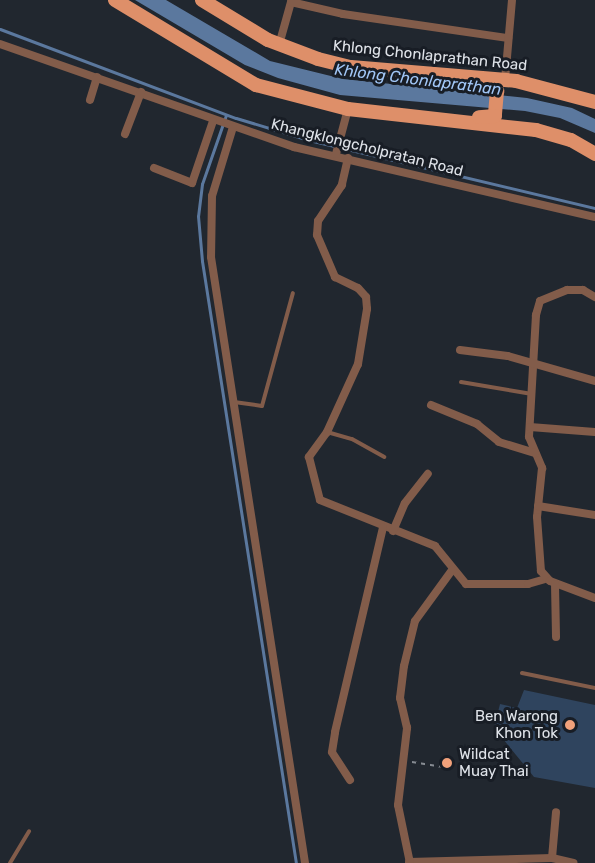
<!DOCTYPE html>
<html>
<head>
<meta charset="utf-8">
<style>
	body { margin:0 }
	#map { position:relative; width:595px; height:863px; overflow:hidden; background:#21272f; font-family:Rubik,sans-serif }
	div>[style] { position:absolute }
	.green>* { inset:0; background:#2f445e }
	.water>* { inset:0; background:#5b789e }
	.stream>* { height:3px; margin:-1.5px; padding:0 1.5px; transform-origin:1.5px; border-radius:1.5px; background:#5b789e }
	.path>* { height:1.5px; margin-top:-0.75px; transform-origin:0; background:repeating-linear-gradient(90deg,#868b92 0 4.5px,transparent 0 9px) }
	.service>* { height:4px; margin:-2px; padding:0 2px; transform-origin:2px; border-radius:2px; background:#825c4a }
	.minor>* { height:8px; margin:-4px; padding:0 4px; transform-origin:4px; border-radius:4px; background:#825c4a }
	.primary>* { height:14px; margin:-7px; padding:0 7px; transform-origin:7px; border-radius:7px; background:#de8f69 }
	.dots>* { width:16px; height:16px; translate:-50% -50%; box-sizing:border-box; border:3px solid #181d25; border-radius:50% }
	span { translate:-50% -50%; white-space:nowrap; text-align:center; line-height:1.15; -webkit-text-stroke:6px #181d25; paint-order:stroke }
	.street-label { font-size:15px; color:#dfe3e9 }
	.poi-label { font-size:15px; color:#dfe3e9 }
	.right { translate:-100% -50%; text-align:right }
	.left { translate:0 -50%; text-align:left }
	.water-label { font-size:16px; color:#a1c6f6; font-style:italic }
</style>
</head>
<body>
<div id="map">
	<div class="green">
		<i style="clip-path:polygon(524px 690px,595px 705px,595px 788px,534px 777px,494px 728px,500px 704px,517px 708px)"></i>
	</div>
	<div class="water">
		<i style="clip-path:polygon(135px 0,166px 0,270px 61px,343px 79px,527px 98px,572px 108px,595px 119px,595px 133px,560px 118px,525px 111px,340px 95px,278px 78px,245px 65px)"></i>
	</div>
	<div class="stream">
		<i style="left:0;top:29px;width:252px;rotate:20.7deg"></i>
		<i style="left:236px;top:118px;width:76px;rotate:16.8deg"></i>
		<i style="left:309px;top:140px;width:294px;rotate:13.4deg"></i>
		<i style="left:226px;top:115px;width:73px;rotate:109.2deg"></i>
		<i style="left:202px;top:184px;width:32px;rotate:97deg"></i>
		<i style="left:198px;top:216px;width:45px;rotate:84.9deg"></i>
		<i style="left:202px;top:261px;width:609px;rotate:81.13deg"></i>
	</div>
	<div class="path">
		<i style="left:412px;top:762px;width:30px;rotate:9deg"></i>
	</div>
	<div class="service">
		<i style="left:461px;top:382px;width:72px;rotate:9.6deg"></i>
		<i style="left:234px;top:402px;width:28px;rotate:8deg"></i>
		<i style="left:262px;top:406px;width:117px;rotate:-74.7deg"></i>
		<i style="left:327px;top:432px;width:26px;rotate:16deg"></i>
		<i style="left:352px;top:439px;width:37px;rotate:29deg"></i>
		<i style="left:522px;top:673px;width:75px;rotate:11.6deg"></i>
		<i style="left:10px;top:863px;width:37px;rotate:-59deg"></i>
	</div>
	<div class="minor">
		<i style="left:0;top:44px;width:312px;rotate:19.3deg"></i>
		<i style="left:294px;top:147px;width:309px;rotate:13.1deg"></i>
		<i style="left:279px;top:45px;width:45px;rotate:-74.4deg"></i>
		<i style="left:291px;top:2px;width:53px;rotate:13deg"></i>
		<i style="left:343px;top:14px;width:167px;rotate:8.3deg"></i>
		<i style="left:505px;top:80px;width:80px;rotate:-85deg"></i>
		<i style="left:90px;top:100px;width:24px;rotate:-73deg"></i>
		<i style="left:233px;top:127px;width:72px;rotate:106.9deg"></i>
		<i style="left:212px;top:196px;width:61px;rotate:90.9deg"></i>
		<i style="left:211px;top:257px;width:613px;rotate:81.18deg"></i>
		<i style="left:125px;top:134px;width:45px;rotate:-69.1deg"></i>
		<i style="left:336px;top:154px;width:47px;rotate:-75.1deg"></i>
		<i style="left:348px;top:158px;width:28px;rotate:103deg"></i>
		<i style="left:342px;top:185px;width:43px;rotate:123.7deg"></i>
		<i style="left:318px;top:221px;width:14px;rotate:94deg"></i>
		<i style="left:317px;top:235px;width:46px;rotate:66.8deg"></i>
		<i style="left:335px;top:277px;width:25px;rotate:26deg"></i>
		<i style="left:358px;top:288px;width:12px;rotate:48deg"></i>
		<i style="left:366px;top:297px;width:12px;rotate:85deg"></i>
		<i style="left:367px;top:309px;width:56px;rotate:99.3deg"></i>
		<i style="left:358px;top:364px;width:75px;rotate:114.5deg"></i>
		<i style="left:327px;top:432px;width:31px;rotate:126deg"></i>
		<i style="left:309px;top:457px;width:44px;rotate:75.7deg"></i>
		<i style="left:320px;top:500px;width:124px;rotate:21.8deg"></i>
		<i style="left:435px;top:546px;width:49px;rotate:50.8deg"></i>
		<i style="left:466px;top:584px;width:62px"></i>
		<i style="left:528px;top:584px;width:19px;rotate:-16deg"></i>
		<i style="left:154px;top:168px;width:41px;rotate:21.5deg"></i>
		<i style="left:192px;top:183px;width:65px;rotate:-71.3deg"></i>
		<i style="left:595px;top:297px;width:14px;rotate:-150deg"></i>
		<i style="left:583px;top:290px;width:16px;rotate:180deg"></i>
		<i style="left:567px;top:290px;width:29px;rotate:158deg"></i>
		<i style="left:540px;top:301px;width:15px;rotate:106deg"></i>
		<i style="left:536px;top:315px;width:122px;rotate:93.3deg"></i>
		<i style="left:529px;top:437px;width:34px;rotate:67deg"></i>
		<i style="left:542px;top:468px;width:49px;rotate:95.8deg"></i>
		<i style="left:537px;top:517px;width:54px;rotate:85.8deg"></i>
		<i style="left:541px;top:571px;width:13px;rotate:48deg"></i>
		<i style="left:550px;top:581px;width:48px;rotate:20.7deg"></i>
		<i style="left:460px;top:350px;width:48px;rotate:7.1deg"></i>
		<i style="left:508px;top:356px;width:91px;rotate:16deg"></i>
		<i style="left:431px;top:405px;width:50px;rotate:22.4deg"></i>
		<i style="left:477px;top:424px;width:28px;rotate:39deg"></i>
		<i style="left:499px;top:442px;width:38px;rotate:17deg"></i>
		<i style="left:530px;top:427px;width:65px;rotate:4.4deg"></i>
		<i style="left:538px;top:506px;width:58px;rotate:9deg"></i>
		<i style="left:393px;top:531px;width:30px;rotate:-67deg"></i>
		<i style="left:405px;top:503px;width:37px;rotate:-52deg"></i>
		<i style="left:555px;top:584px;width:53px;rotate:88.9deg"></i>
		<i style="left:350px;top:780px;width:33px;rotate:-123deg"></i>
		<i style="left:332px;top:752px;width:20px;rotate:-81deg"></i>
		<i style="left:335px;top:732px;width:210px;rotate:-76.8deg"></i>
		<i style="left:552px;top:858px;width:46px;rotate:-85deg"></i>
		<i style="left:409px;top:862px;width:143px;rotate:-1.6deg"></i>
		<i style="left:552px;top:858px;width:22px;rotate:13deg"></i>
		<i style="left:410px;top:863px;width:59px;rotate:-101.7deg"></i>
		<i style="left:398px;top:805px;width:78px;rotate:-83.3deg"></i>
		<i style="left:407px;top:728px;width:31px;rotate:-103deg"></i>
		<i style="left:400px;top:698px;width:32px;rotate:-83deg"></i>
		<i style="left:404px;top:666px;width:46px;rotate:-76.3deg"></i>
		<i style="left:415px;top:621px;width:63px;rotate:-54deg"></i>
	</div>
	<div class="primary">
		<i style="left:115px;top:0;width:165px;rotate:31.1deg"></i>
		<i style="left:256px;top:85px;width:95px;rotate:14.6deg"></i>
		<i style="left:348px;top:109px;width:189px;rotate:6.4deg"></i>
		<i style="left:536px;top:130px;width:36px;rotate:16deg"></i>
		<i style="left:571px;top:140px;width:28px;rotate:30deg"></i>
		<i style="left:202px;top:0;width:77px;rotate:31.2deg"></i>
		<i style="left:268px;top:40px;width:53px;rotate:20.8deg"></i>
		<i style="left:318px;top:59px;width:34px;rotate:14deg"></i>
		<i style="left:351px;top:67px;width:166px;rotate:4.8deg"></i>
		<i style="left:516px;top:81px;width:82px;rotate:14.9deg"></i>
		<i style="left:475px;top:86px;width:23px;rotate:13deg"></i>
		<i style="left:497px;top:91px;width:25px;rotate:95deg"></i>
		<i style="left:495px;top:116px;width:16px;rotate:176deg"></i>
	</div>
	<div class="dots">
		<i style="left:570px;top:725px;background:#f1a17b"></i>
		<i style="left:447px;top:763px;background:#f1a17b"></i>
	</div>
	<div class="street-label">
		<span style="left:430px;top:56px;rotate:6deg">Khlong Chonlaprathan Road</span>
		<span style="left:367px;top:148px;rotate:14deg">Khangklongcholpratan Road</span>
	</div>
	<div class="poi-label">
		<span class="right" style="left:558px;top:725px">Ben Warong<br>Khon Tok</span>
		<span class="left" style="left:459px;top:763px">Wildcat<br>Muay Thai</span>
	</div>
	<div class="water-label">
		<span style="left:418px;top:80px;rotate:7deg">Khlong Chonlaprathan</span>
	</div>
</div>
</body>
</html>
